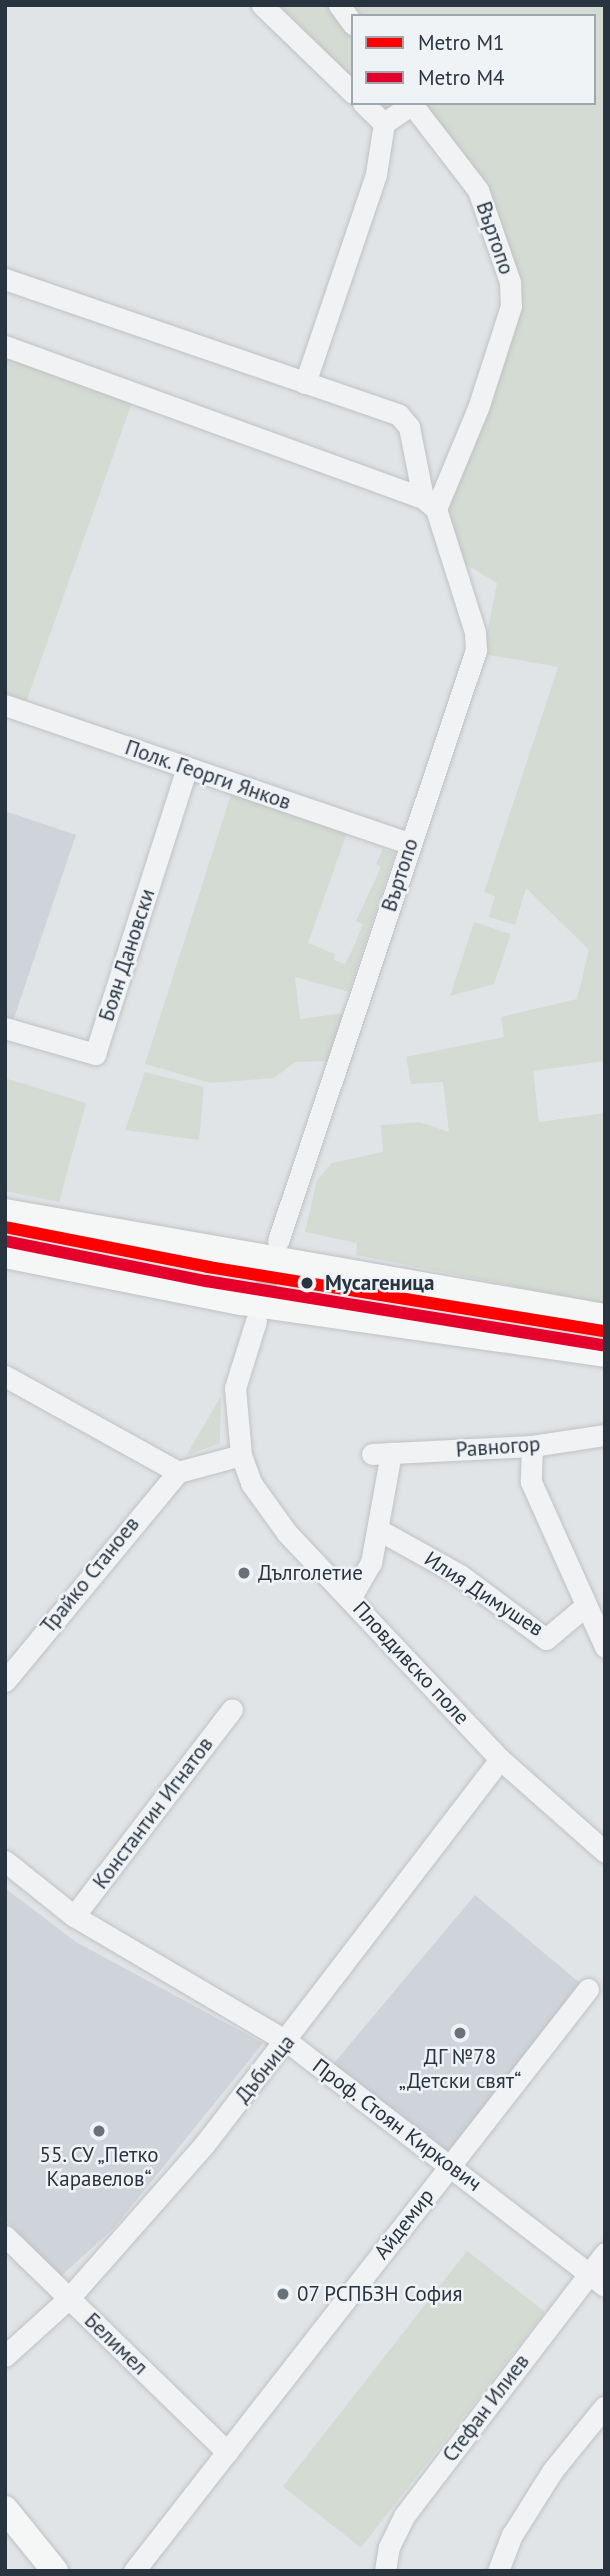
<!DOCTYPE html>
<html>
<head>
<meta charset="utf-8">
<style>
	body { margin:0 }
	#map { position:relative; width:610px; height:2576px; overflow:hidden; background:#e1e4e7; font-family:"PT Sans",sans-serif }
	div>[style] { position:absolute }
	.built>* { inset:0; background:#cfd4da; transform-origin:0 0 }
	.green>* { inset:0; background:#d3dbd2; transform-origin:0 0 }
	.minor-tunnel>* { height:21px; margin-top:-10.5px; transform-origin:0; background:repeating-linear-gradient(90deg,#bcc1c6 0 21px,transparent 0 31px) }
	.roads { filter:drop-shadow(0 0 2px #bfc2c5) drop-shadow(0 0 2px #bfc2c5) }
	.minor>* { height:21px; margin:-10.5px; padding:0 10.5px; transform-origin:10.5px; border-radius:10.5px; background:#f1f2f3 }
	.major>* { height:26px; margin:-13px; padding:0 13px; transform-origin:13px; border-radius:13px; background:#f5f6f6 }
	.metro-1>* { height:12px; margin:-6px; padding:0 6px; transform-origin:6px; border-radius:6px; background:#f00 }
	.metro-2>* { height:12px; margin:-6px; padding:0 6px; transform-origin:6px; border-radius:6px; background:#e4002b }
	.dots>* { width:19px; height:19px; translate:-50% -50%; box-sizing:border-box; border:4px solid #eff3f6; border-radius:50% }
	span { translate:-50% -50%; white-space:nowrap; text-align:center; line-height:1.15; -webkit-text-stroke:5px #eff3f6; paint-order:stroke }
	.street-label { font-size:21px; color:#283541 }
	.stop-label { font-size:21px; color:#283541; font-weight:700 }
	.left { translate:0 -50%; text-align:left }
	.poi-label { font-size:21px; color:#283541 }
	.frame { position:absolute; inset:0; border:7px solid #283541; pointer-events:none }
	.legend { position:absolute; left:351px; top:14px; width:245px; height:91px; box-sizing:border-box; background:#eff3f6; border:2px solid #9fa7ae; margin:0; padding:9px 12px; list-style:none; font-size:21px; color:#283541 }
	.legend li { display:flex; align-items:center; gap:14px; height:35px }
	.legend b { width:35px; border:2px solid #9fa7ae }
</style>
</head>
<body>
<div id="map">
	<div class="built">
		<i style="clip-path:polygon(5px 811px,76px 835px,12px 1024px,5px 1021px)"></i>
		<i style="clip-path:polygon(5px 1888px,76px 1942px,263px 2043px,113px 2229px,61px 2276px,5px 2220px)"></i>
		<i style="left:475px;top:1895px;width:147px;height:231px;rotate:40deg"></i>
	</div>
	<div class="green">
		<i style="clip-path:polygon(262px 5px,605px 5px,605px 1061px,533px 1071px,539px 1122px,605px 1113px,605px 1304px,356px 1255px,357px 1243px,305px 1232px,317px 1180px,332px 1163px,383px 1152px,381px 1125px,419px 1122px,449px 1132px,443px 1082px,411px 1084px,406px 1057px,504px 1037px,501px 1017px,577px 999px,589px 950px,526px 888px,515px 925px,489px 917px,495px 896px,484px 892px,558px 667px,483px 654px,497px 583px,455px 558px,445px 501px,510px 282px,478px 190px,412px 104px,384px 123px,363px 103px,594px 103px,594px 16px,353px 16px,353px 93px)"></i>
		<i style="clip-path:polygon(5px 346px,135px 394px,23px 711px,5px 705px)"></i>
		<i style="clip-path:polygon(232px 791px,347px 833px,308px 943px,335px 954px,334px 960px,345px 964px,354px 946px,363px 924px,356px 921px,381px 867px,376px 864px,379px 857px,383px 849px,395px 853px,349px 992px,295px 977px,300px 1019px,344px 1013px,327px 1061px,295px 1062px,274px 1078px,211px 1083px,145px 1064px)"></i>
		<i style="clip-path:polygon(474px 922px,511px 934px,494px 984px,450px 996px)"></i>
		<i style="clip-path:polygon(145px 1072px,204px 1087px,199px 1140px,125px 1130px)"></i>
		<i style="clip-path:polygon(5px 1078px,86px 1103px,59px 1202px,5px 1191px)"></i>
		<i style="clip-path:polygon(221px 1396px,220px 1443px,186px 1456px)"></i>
		<i style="left:467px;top:2251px;width:99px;height:299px;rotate:38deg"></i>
	</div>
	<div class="minor-tunnel">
		<i style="left:256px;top:1319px;width:76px;rotate:-74deg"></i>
	</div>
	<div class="roads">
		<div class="minor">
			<i style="left:262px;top:5px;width:127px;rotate:44deg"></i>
			<i style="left:339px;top:5px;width:24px;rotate:54deg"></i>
			<i style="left:363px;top:103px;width:29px;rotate:44deg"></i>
			<i style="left:411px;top:103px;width:110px;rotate:52.4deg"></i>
			<i style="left:478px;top:190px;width:97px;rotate:70.8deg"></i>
			<i style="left:510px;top:282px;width:24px;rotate:88deg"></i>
			<i style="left:511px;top:306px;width:107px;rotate:107.9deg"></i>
			<i style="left:478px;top:408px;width:109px;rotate:112.6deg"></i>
			<i style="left:5px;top:279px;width:417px;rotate:19deg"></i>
			<i style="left:399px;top:415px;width:16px;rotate:50deg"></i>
			<i style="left:409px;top:427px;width:72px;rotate:78.8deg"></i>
			<i style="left:5px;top:346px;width:445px;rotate:20deg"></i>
			<i style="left:423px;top:498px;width:17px;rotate:40deg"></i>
			<i style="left:436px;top:509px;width:129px;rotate:72.4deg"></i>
			<i style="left:475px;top:632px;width:18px;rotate:87deg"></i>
			<i style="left:476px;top:650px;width:623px;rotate:108.52deg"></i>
			<i style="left:305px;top:383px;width:221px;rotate:-71.2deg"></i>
			<i style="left:376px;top:174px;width:52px;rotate:-81.1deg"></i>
			<i style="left:384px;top:123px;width:34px;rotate:-34deg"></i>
			<i style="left:5px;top:705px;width:428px;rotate:18.9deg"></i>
			<i style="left:5px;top:1028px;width:94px;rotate:16.1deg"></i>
			<i style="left:95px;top:1054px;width:300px;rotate:-72.2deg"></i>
			<i style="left:5px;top:1376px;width:198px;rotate:29deg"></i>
			<i style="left:178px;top:1472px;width:65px;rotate:-15.1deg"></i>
			<i style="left:241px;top:1455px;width:30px;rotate:70deg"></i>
			<i style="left:251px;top:1483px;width:62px;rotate:54.2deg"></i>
			<i style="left:287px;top:1533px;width:311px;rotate:46.7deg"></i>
			<i style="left:500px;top:1759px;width:140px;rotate:41.5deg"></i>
			<i style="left:532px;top:1446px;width:36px;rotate:92deg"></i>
			<i style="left:531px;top:1482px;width:181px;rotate:65.8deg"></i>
			<i style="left:372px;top:1454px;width:160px;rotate:-2.9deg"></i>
			<i style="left:532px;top:1446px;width:74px;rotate:-8.6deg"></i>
			<i style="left:241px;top:1455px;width:67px;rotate:-95.1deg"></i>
			<i style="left:235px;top:1388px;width:70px;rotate:-72.6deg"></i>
			<i style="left:379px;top:1530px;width:93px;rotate:29.1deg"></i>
			<i style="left:460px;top:1575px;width:107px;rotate:36.7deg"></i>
			<i style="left:546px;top:1639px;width:50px;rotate:-40.1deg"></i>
			<i style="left:351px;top:1597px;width:39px;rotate:-60deg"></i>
			<i style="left:371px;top:1563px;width:112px;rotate:-79.7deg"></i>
			<i style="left:5px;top:1681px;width:271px;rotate:-50.4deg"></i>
			<i style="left:5px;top:1861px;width:88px;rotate:38.6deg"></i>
			<i style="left:74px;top:1916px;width:248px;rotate:30.5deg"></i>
			<i style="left:288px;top:2042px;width:400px;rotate:37.6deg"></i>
			<i style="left:74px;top:1916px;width:260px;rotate:-52.6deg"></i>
			<i style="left:5px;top:2236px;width:310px;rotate:44.2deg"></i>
			<i style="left:5px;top:2356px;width:86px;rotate:-42.2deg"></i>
			<i style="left:69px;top:2298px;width:204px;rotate:-48.6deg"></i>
			<i style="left:204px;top:2145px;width:486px;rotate:-52.5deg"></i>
			<i style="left:134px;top:2571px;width:738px;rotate:-52.04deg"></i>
			<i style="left:385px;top:2571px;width:24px;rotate:-81deg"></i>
			<i style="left:389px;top:2547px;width:34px;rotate:-64deg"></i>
			<i style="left:404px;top:2516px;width:331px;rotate:-52.6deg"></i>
			<i style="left:498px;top:2571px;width:39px;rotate:-69deg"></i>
			<i style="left:512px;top:2535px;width:77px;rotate:-57.8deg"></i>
			<i style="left:553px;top:2470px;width:82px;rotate:-50.9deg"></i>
		</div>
		<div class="major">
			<i style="left:5px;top:1212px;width:609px;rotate:9.93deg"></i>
			<i style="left:5px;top:1255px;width:241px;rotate:11.3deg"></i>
			<i style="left:241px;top:1302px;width:368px;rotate:8.1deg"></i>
			<i style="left:5px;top:2509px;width:80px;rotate:51.1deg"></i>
		</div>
	</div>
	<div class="metro-1">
		<i style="left:5px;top:1227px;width:207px;rotate:11.1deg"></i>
		<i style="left:208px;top:1267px;width:402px;rotate:9.2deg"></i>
	</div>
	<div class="metro-2">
		<i style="left:5px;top:1241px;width:205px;rotate:11.3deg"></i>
		<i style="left:206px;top:1281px;width:402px;rotate:9.2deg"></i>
	</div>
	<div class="dots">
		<i style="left:307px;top:1283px;background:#283541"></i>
		<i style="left:244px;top:1573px;background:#69727b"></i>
		<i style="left:460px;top:2033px;background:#69727b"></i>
		<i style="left:99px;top:2131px;background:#69727b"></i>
		<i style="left:283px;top:2294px;background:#69727b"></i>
	</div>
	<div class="street-label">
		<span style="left:495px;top:238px;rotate:71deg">Въртопо</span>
		<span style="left:208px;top:775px;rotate:19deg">Полк. Георги Янков</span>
		<span style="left:400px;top:875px;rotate:-72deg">Въртопо</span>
		<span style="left:127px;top:955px;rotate:-72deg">Боян Дановски</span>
		<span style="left:498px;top:1447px;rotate:-4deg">Равногор</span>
		<span style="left:90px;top:1575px;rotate:-51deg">Трайко Станоев</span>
		<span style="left:484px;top:1594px;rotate:33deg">Илия Димушев</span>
		<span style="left:411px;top:1663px;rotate:47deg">Пловдивско поле</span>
		<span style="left:153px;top:1813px;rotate:-53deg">Константин Игнатов</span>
		<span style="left:265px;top:2069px;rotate:-51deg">Дъбница</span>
		<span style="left:397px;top:2125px;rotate:37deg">Проф. Стоян Киркович</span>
		<span style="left:404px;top:2224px;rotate:-52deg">Айдемир</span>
		<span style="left:116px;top:2344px;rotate:44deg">Белимел</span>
		<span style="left:486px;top:2408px;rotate:-53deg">Стефан Илиев</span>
	</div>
	<div class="stop-label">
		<span class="left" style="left:325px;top:1283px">Мусагеница</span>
	</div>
	<div class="poi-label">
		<span class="left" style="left:258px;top:1573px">Дълголетие</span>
		<span style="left:460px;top:2069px">ДГ №78<br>„Детски свят“</span>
		<span style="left:99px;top:2167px">55. СУ „Петко<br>Каравелов“</span>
		<span class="left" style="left:297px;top:2294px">07 РСПБЗН София</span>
	</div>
	<div class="frame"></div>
	<ul class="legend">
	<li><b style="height:9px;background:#f00"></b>Metro M1</li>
	<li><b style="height:9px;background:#e4002b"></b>Metro M4</li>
	</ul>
</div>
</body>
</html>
